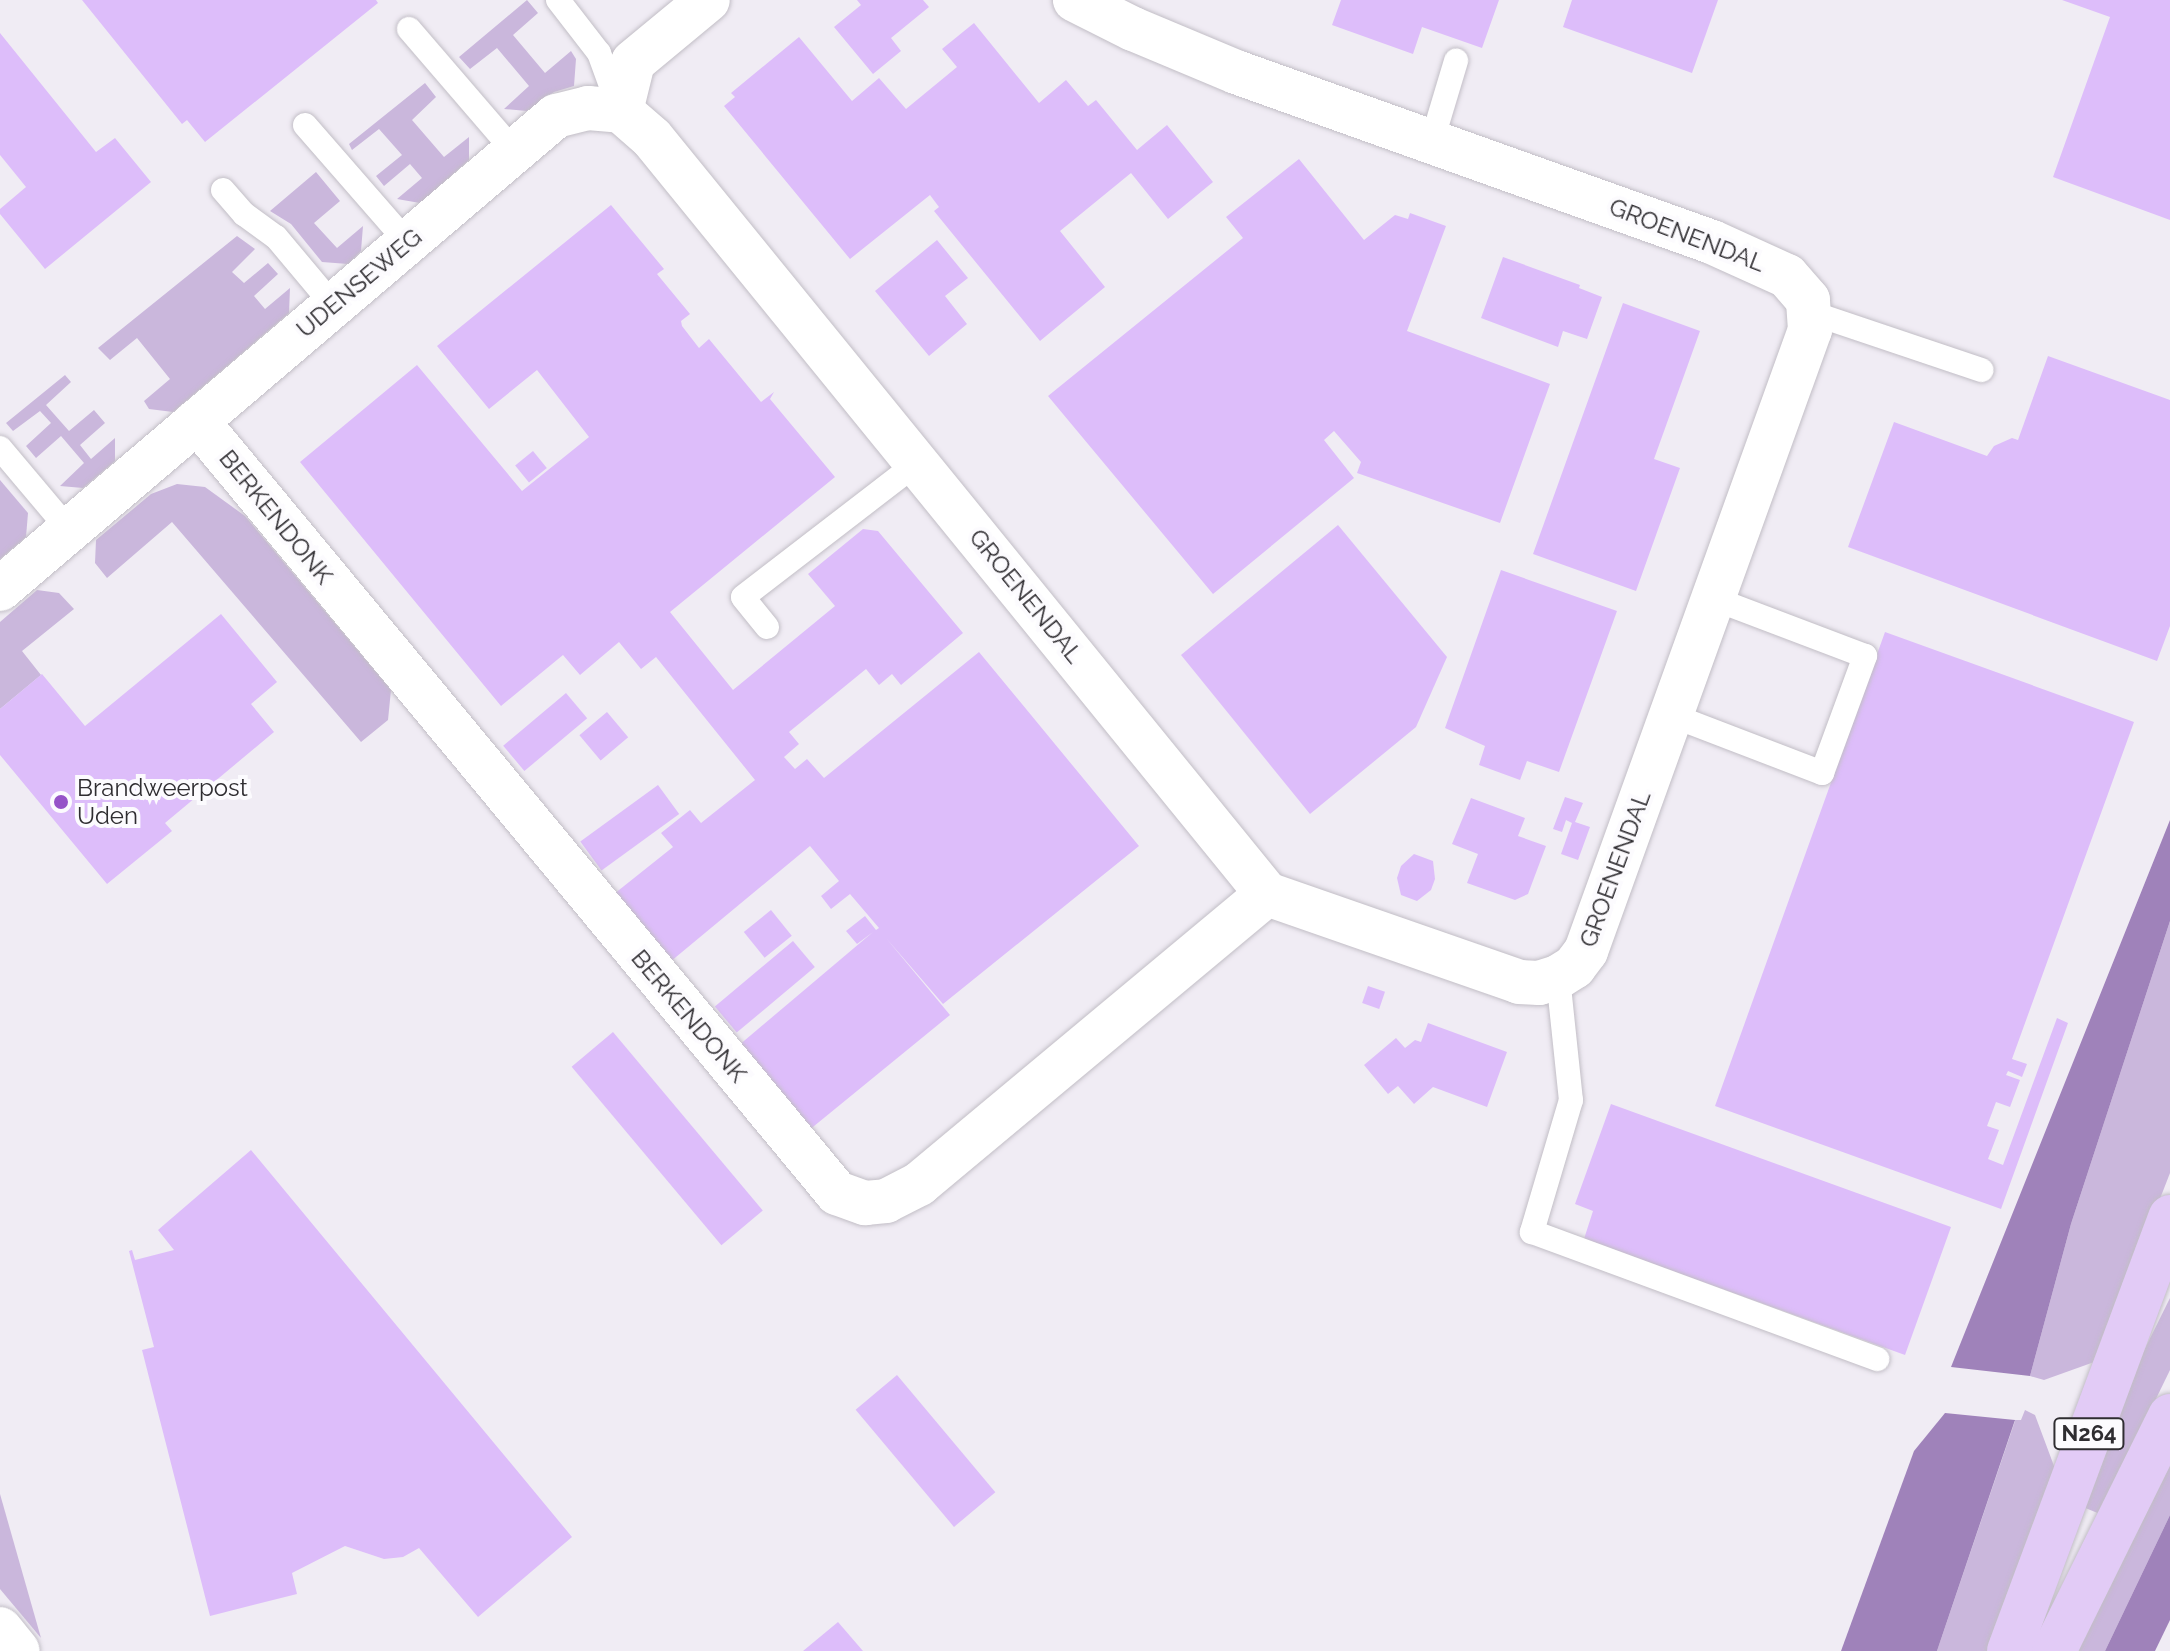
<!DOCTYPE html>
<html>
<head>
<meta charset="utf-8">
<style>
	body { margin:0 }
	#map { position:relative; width:2170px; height:1651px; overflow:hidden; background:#f0ecf4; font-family:Raleway,sans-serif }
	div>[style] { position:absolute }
	.green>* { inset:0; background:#cab7dc }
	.water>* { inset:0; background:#9f82ba }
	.building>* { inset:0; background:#ddbdfa; transform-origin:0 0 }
	.roads { filter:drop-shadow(0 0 2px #c2bec6) drop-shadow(0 0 2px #c2bec6) }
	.lane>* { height:24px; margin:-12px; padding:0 12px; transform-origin:12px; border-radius:12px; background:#fff }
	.street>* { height:44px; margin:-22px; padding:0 22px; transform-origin:22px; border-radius:22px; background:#fff }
	.primary>* { height:44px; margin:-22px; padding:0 22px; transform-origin:22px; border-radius:22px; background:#e2cbf6 }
	.dots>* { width:22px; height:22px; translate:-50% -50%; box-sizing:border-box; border:4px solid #fcfbfe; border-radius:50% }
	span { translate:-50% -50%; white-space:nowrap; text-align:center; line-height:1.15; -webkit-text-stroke:8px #fcfbfe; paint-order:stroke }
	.shield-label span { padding:2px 6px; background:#fcfbfe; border:2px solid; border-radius:6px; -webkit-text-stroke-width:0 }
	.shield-label { font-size:22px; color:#2f2d31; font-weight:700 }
	.street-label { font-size:24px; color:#2f2d31 }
	.poi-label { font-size:24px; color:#2f2d31 }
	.left { translate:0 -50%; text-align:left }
</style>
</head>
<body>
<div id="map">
	<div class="green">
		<i style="clip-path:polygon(527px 0,538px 13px,513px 35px,545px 73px,571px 51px,576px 59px,574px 86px,554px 92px,527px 111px,504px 109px,529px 86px,497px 48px,470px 69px,459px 57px)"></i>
		<i style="clip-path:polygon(425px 83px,436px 97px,412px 120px,444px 157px,469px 137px,469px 160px,420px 203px,397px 199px,422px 178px,410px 164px,384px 186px,376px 176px,402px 155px,379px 129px,352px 150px,349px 144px)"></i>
		<i style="clip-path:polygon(316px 172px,340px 201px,314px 223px,337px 248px,363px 226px,361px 251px,348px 264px,322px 262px,291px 224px,270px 211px)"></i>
		<i style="clip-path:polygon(237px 236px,255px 249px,232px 272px,244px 283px,268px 263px,278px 274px,254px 296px,265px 309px,290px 288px,289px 313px,173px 412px,149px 409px,144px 401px,170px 379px,137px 338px,110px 360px,98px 348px)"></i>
		<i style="clip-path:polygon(65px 375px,71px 382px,46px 405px,69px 431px,94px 410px,105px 423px,80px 445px,91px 459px,115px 438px,115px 461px,83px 488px,60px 486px,84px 463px,61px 436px,36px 458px,26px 446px,51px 423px,40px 411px,13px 431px,6px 423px)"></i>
		<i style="clip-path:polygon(0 480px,28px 513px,26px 537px,0 559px)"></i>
		<i style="clip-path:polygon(177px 484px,205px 487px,245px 516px,391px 690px,388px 720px,361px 742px,172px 522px,107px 578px,95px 563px,96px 540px,151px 494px)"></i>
		<i style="clip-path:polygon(37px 590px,59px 593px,74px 609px,22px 651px,41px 675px,0 709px,0 622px)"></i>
		<i style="clip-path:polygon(2170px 921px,2170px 1173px,2097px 1361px,2044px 1380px,2030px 1376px,2071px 1224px)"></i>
		<i style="clip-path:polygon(2170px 1298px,2170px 1370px,2100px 1514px,2078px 1505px,2107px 1425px)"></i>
		<i style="clip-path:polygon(2025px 1410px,2035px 1415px,2057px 1474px,1994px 1651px,1937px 1651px,2015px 1421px,2012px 1420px,2021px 1420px)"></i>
		<i style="clip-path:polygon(2170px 1440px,2170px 1515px,2105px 1651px,2069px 1651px)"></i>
		<i style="clip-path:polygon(0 1494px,41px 1638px,0 1589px)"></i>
	</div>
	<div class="water">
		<i style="clip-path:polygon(2170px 820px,2170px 921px,2071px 1224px,2030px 1376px,1951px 1367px)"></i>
		<i style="clip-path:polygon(1945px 1413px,2015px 1420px,1937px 1651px,1841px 1651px,1914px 1451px)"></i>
		<i style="clip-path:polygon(2170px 1515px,2170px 1620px,2155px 1651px,2105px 1651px)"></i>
	</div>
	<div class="building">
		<i style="clip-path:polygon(82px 0,376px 0,378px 3px,205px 142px,187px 120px,182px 124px)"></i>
		<i style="clip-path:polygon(857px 0,923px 0,929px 7px,891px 38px,901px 51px,873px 74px,834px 27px,861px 5px)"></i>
		<i style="clip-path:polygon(1341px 0,1499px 0,1482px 48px,1422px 27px,1413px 54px,1332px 25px)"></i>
		<i style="clip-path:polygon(1572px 0,1718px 0,1692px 73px,1563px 27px)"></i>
		<i style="clip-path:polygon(2062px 0,2170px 0,2170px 220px,2053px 177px,2110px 17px)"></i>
		<i style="clip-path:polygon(974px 23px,1039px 103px,1066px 80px,1088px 106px,1096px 100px,1137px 150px,1167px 125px,1213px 182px,1168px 219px,1131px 173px,1060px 231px,1105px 287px,1040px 341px,934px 211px,939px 207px,930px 195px,850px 259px,724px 106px,735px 97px,731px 93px,799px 37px,852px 101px,879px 78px,906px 109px,957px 67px,942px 49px)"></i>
		<i style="clip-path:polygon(0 33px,96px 152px,115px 138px,151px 182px,45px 269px,0 214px,0 209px,26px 187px,0 155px)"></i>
		<i style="clip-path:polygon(1299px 159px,1364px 240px,1395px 215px,1408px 219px,1410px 213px,1446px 226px,1407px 331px,1550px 384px,1500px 523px,1357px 473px,1361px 462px,1334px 431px,1324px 440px,1354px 478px,1213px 594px,1048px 396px,1243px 238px,1226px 217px)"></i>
		<i style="clip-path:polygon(611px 205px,664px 269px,657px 274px,690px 314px,681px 321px,682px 326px,699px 348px,709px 339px,761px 402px,774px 392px,770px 399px,835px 477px,670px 612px,733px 690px,835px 606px,808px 574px,863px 529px,878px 531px,963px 633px,901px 685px,892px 674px,879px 685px,866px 669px,789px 732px,799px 744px,784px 757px,795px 769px,807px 759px,824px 778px,979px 652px,1139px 846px,943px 1004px,886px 938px,950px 1015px,808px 1131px,738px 1046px,873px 932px,857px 944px,846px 931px,865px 916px,876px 930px,879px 928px,850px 894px,831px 909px,821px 896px,839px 881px,810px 846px,670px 962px,614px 894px,673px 847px,661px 833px,690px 810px,701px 823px,755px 780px,656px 657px,641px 669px,619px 642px,580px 675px,563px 655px,501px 706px,300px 462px,417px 365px,522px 491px,589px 437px,537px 370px,489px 409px,437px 346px)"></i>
		<i style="clip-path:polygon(937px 240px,968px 278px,945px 296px,967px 324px,929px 356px,875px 291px)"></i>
		<i style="clip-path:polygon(1503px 257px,1580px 285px,1579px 288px,1602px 297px,1587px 339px,1563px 331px,1558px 347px,1481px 318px)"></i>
		<i style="clip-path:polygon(1623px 303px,1700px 331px,1654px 459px,1680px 468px,1636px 591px,1533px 554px)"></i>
		<i style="clip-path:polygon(2048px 356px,2170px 400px,2170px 626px,2157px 661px,1848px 547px,1894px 422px,1987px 456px,1994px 446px,2012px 438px,2018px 440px)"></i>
		<i style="left:533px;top:451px;width:22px;height:23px;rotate:51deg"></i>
		<i style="clip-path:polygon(1338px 525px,1447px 657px,1416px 727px,1310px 814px,1181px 655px)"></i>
		<i style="clip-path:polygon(1501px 570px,1617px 611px,1559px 772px,1527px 761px,1520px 780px,1479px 765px,1485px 746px,1445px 728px)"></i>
		<i style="clip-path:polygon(221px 614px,277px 682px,251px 704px,274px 732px,165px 823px,172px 831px,107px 884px,0 755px,0 709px,42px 674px,85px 726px)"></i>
		<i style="clip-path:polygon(1885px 632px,2134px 722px,2012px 1059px,2027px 1064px,2022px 1077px,2008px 1071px,2006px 1075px,2020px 1080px,2010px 1107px,1996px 1102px,1987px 1126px,1999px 1130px,1988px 1159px,2003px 1165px,2057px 1018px,2068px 1023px,2001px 1209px,1715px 1106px)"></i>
		<i style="left:566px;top:693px;width:33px;height:82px;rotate:50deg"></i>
		<i style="left:607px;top:712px;width:33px;height:36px;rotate:50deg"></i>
		<i style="left:658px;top:785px;width:36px;height:96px;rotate:54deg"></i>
		<i style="clip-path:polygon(1565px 797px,1583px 803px,1575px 822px,1590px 827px,1578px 860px,1561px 854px,1572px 823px,1566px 820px,1562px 832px,1553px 829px)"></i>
		<i style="clip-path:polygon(1471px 798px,1525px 818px,1518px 836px,1546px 846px,1528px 894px,1515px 900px,1467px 883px,1478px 854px,1452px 844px)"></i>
		<i style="clip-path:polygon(1414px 854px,1433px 861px,1435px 879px,1431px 890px,1417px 901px,1401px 895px,1397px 878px,1401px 866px)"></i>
		<i style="left:771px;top:910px;width:33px;height:35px;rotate:51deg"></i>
		<i style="left:793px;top:941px;width:34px;height:102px;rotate:50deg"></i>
		<i style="left:1368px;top:986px;width:18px;height:18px;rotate:19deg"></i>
		<i style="clip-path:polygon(1428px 1023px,1507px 1052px,1487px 1107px,1433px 1087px,1414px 1104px,1398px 1086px,1388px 1094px,1364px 1065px,1396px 1038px,1405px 1048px,1415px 1040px,1421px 1042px)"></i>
		<i style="left:613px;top:1032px;width:233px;height:54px;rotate:50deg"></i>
		<i style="clip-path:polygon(1611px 1104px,1951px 1227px,1905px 1355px,1584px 1239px,1593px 1211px,1575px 1204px)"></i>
		<i style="clip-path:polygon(251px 1150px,572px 1537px,478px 1617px,419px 1548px,403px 1557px,384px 1559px,345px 1546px,292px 1573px,297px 1594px,210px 1616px,142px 1350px,154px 1347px,129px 1251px,132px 1250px,135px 1260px,174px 1250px,158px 1230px)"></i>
		<i style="left:897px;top:1375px;width:153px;height:54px;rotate:50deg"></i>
		<i style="clip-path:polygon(838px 1622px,863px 1651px,803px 1651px)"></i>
	</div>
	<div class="roads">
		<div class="lane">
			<i style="left:558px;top:0;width:67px;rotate:52.3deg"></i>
			<i style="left:599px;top:53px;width:55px;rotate:69.9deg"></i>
			<i style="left:409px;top:29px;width:161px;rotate:49.3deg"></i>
			<i style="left:305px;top:125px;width:155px;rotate:48.9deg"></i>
			<i style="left:1432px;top:141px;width:84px;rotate:-73.3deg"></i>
			<i style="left:223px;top:190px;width:32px;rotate:49deg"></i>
			<i style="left:244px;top:214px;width:39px;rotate:36deg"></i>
			<i style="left:276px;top:237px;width:89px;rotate:50deg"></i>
			<i style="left:1809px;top:312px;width:182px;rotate:18.6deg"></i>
			<i style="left:0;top:448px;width:107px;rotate:49.9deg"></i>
			<i style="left:767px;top:627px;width:38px;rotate:-129deg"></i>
			<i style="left:743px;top:597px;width:221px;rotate:-37.6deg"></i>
			<i style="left:1671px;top:715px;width:162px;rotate:21deg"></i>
			<i style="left:1822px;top:773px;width:125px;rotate:-69.8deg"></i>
			<i style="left:1865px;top:656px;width:160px;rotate:-159.2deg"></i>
			<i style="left:1558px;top:977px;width:124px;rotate:84deg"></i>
			<i style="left:1571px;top:1100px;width:138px;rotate:106.5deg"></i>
			<i style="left:1532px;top:1232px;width:368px;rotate:20.2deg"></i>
		</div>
		<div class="street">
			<i style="left:621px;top:111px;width:41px;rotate:41.1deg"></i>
			<i style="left:652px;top:138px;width:975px;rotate:50.87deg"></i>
			<i style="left:1267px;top:894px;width:267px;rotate:19.2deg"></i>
			<i style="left:1519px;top:982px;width:20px;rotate:3deg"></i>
			<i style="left:1539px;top:983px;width:20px;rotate:-18deg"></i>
			<i style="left:1558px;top:977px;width:19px;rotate:-32deg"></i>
			<i style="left:1574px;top:967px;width:20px;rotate:-53deg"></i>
			<i style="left:1586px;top:951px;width:660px;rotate:-70.17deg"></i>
			<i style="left:1810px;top:330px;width:30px;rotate:-94deg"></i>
			<i style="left:1808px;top:300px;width:32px;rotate:-131deg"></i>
			<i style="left:1787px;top:276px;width:82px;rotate:-155.6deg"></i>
			<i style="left:1712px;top:242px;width:505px;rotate:-160.35deg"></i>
			<i style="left:1236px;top:72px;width:112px;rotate:-157.3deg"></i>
			<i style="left:1133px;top:29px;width:65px;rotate:-153.4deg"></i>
			<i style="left:197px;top:421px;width:1003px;rotate:50.34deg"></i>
			<i style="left:837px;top:1193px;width:30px;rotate:20deg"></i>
			<i style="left:865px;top:1203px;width:21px;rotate:-5deg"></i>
			<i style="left:886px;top:1201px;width:37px;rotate:-27deg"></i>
			<i style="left:919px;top:1184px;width:453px;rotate:-39.8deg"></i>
			<i style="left:0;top:589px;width:730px;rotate:-40.39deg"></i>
			<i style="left:556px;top:116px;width:33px;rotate:-14deg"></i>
			<i style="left:588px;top:108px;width:33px;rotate:5deg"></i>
			<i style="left:621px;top:111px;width:50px;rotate:-76.2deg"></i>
			<i style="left:633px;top:62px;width:97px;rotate:-39.6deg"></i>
			<i style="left:0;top:1629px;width:28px;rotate:51deg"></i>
		</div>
		<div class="primary">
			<i style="left:2009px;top:1651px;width:463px;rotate:-69.6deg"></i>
			<i style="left:2054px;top:1651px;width:262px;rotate:-63.7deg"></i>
		</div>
	</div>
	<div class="dots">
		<i style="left:61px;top:802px;background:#9653c8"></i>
	</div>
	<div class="shield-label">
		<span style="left:2089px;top:1434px">N264</span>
	</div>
	<div class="street-label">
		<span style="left:1687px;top:235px;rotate:21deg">GROENENDAL</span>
		<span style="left:359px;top:283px;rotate:-40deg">UDENSEWEG</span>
		<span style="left:276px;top:517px;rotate:51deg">BERKENDONK</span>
		<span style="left:1026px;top:596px;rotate:51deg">GROENENDAL</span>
		<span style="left:1615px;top:869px;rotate:-70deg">GROENENDAL</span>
		<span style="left:689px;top:1016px;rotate:50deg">BERKENDONK</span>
	</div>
	<div class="poi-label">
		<span class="left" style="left:77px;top:802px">Brandweerpost<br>Uden</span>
	</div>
</div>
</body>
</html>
